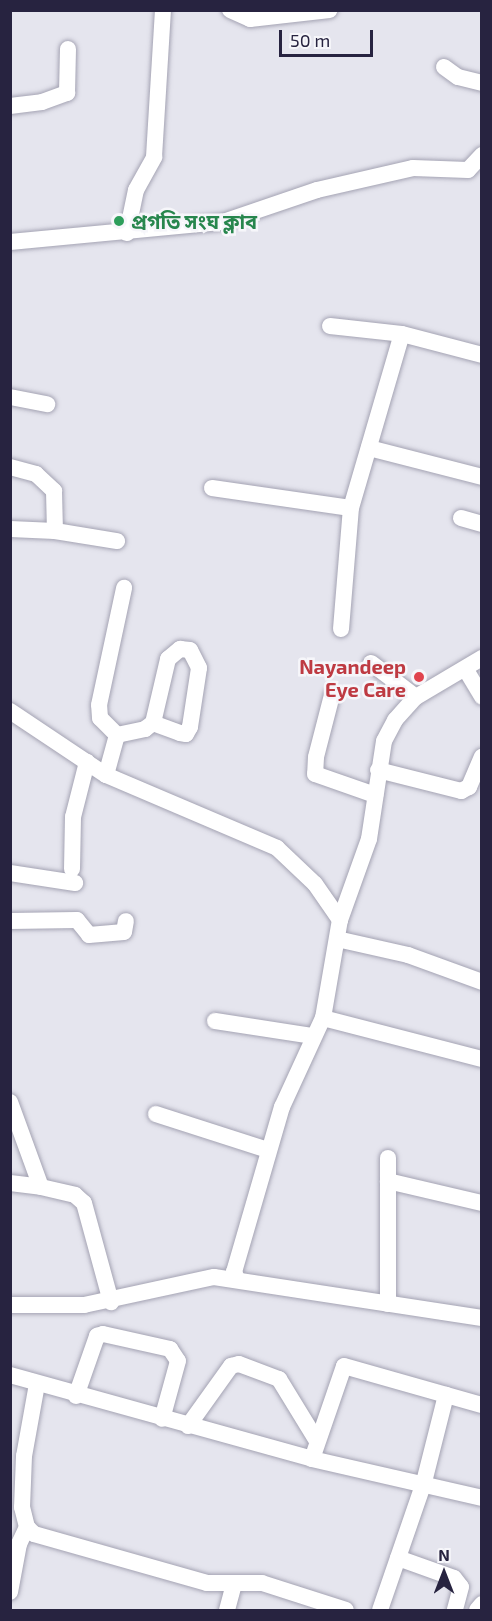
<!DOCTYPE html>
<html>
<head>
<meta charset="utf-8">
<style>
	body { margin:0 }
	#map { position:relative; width:492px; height:1621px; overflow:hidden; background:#e5e5ee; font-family:"Exo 2","Noto Sans Bengali",sans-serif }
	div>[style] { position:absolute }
	.roads { filter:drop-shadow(0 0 2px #a4a3b3) drop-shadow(0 0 2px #a4a3b3) }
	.minor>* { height:16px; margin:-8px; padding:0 8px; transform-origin:8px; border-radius:8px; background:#fff }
	.dots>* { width:16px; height:16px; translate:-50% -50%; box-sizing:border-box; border:3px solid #f6f6fa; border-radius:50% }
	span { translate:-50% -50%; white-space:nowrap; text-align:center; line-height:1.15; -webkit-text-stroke:5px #f6f6fa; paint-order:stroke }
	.leisure-label { font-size:20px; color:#27864d; font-weight:700 }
	.left { translate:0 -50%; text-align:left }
	.health-label { font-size:20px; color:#be3a42; font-weight:700 }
	.right { translate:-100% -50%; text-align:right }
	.frame { position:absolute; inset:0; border:12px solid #272340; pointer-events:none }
	.north { position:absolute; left:414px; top:1543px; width:60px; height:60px; -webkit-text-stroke:4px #f6f6fa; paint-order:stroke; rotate:0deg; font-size:16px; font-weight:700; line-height:24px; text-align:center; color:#272340 }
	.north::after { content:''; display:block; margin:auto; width:21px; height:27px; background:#272340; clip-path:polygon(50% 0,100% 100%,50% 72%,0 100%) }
	.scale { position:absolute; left:279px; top:30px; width:94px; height:27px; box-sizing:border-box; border:3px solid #272340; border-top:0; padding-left:8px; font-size:18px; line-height:21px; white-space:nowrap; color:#272340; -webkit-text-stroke:4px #f6f6fa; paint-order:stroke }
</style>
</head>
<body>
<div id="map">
	<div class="roads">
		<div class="minor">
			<i style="left:230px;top:10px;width:22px;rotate:24deg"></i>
			<i style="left:250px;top:19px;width:80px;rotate:-6.5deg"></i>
			<i style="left:444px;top:67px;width:17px;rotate:36deg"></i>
			<i style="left:458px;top:77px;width:25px;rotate:14deg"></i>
			<i style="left:10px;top:106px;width:32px;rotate:-7deg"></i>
			<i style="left:42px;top:102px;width:27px;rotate:-20deg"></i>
			<i style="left:67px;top:93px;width:44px;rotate:-88.7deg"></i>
			<i style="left:127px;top:233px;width:44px;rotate:-78.2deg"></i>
			<i style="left:136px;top:190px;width:38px;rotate:-61deg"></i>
			<i style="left:154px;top:157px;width:147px;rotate:-86.5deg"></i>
			<i style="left:10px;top:242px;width:214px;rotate:-5.4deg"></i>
			<i style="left:223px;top:222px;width:99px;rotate:-18.8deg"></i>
			<i style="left:317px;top:190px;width:98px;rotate:-12.9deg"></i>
			<i style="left:413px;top:168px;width:55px;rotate:2.1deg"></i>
			<i style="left:468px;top:170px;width:21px;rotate:-47deg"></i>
			<i style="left:330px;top:326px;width:72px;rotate:6.3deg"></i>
			<i style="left:402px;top:334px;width:83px;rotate:14.7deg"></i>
			<i style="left:10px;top:397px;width:38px;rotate:11deg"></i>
			<i style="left:369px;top:448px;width:117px;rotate:14.4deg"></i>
			<i style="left:10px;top:467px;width:27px;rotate:15deg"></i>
			<i style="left:36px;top:474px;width:25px;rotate:43deg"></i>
			<i style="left:54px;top:491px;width:40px;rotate:88.6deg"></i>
			<i style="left:55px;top:531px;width:63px;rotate:9.2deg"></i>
			<i style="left:212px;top:488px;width:140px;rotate:8.2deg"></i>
			<i style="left:461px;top:518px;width:22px;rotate:16deg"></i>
			<i style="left:10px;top:529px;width:45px;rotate:2.5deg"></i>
			<i style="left:341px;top:629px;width:121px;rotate:-85.3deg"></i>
			<i style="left:351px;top:508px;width:181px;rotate:-73.7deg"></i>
			<i style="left:371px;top:663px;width:56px;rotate:37.1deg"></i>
			<i style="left:466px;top:670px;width:31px;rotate:59deg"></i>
			<i style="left:332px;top:695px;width:64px;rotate:104.5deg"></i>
			<i style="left:316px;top:757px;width:17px;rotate:93deg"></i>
			<i style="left:315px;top:774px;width:64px;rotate:19.3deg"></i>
			<i style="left:10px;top:711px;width:115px;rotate:33.7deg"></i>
			<i style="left:106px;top:775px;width:186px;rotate:23.1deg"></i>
			<i style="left:277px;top:848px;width:52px;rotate:43.5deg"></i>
			<i style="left:315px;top:884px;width:44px;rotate:55.2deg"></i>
			<i style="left:117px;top:735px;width:29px;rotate:-12deg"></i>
			<i style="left:145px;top:729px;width:10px;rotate:-37deg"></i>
			<i style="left:153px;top:723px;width:66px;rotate:-76.8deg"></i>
			<i style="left:168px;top:659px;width:16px;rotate:-40deg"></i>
			<i style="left:180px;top:649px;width:10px;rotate:6deg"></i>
			<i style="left:190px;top:650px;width:20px;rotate:63deg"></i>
			<i style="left:199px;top:668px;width:60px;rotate:98.7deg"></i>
			<i style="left:190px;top:727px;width:8px;rotate:120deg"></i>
			<i style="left:186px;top:734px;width:6px;rotate:-171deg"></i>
			<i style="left:180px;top:733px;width:29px;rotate:-160deg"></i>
			<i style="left:378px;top:770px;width:86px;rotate:14.2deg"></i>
			<i style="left:461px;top:791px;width:9px;rotate:-27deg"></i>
			<i style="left:469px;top:787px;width:33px;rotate:-67deg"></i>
			<i style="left:106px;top:775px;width:41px;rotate:-74.6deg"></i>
			<i style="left:117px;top:735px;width:24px;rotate:-135deg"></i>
			<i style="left:100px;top:718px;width:13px;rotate:-94deg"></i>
			<i style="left:99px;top:705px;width:120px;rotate:-77.9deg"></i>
			<i style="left:72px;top:869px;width:52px;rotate:-88.9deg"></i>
			<i style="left:73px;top:817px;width:57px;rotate:-75.7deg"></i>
			<i style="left:10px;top:873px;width:66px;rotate:8.7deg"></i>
			<i style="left:10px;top:921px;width:67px;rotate:-0.9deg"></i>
			<i style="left:77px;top:920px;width:19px;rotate:51deg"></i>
			<i style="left:89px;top:935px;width:35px;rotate:-5deg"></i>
			<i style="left:124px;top:932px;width:11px;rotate:-80deg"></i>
			<i style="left:337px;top:939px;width:73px;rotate:12.7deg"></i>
			<i style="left:408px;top:955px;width:79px;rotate:20deg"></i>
			<i style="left:323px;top:1018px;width:164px;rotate:14.5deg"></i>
			<i style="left:215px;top:1021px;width:98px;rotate:8.8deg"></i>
			<i style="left:10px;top:1102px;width:90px;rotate:70deg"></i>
			<i style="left:41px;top:1187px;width:35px;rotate:13deg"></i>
			<i style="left:75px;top:1195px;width:12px;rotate:42deg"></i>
			<i style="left:84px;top:1203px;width:103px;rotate:74.7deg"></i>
			<i style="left:156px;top:1114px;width:118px;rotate:17.8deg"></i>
			<i style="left:388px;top:1181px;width:97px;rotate:13.2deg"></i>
			<i style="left:10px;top:1183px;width:31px;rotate:7deg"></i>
			<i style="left:237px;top:1279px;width:8px;rotate:-113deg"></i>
			<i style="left:234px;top:1272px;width:172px;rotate:-73.8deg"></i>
			<i style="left:282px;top:1107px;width:98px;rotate:-65.3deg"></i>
			<i style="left:323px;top:1018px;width:99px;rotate:-80.2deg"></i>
			<i style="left:340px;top:920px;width:86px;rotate:-70.3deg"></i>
			<i style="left:369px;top:839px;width:99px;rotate:-81.3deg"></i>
			<i style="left:384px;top:741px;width:24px;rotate:-62deg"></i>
			<i style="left:395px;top:720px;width:31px;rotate:-48deg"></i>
			<i style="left:416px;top:697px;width:77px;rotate:-30.6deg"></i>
			<i style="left:388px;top:1304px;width:146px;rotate:-90deg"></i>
			<i style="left:10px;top:1305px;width:74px"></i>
			<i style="left:84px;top:1305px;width:133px;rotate:-12.2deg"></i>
			<i style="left:214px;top:1277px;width:271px;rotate:8.7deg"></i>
			<i style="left:10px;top:1375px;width:313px;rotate:15.5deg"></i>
			<i style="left:312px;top:1459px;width:174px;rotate:12.9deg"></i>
			<i style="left:37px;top:1384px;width:73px;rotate:100.2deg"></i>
			<i style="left:24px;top:1456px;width:51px;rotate:92.2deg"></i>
			<i style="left:22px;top:1507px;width:21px;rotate:76deg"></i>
			<i style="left:27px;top:1527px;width:10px;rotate:45deg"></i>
			<i style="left:34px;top:1534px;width:180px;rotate:15.8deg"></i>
			<i style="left:207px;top:1583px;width:55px"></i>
			<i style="left:262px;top:1583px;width:88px;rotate:17.8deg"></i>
			<i style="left:76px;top:1396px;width:64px;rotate:-70.7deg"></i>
			<i style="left:97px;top:1336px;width:6px;rotate:-18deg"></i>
			<i style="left:103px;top:1334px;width:69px;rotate:12.6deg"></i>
			<i style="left:170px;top:1349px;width:14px;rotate:56deg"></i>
			<i style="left:178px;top:1361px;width:60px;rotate:105.4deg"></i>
			<i style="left:188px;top:1426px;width:74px;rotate:-54.4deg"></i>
			<i style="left:231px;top:1366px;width:8px;rotate:-14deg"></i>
			<i style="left:239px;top:1364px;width:43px;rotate:20.6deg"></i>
			<i style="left:279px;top:1379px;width:73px;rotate:58.5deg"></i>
			<i style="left:312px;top:1459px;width:98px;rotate:-71deg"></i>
			<i style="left:344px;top:1366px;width:143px;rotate:15.8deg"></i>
			<i style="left:398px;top:1558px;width:59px;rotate:19.7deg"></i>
			<i style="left:454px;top:1578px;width:11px;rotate:52deg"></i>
			<i style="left:461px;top:1587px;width:24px;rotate:105deg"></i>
			<i style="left:10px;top:1592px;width:49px;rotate:-79.4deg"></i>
			<i style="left:19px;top:1544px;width:19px;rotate:-65deg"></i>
			<i style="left:227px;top:1610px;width:28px;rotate:-75deg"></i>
			<i style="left:380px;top:1610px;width:135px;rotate:-71deg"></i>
			<i style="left:424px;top:1482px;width:90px;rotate:-75.8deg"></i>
			<i style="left:477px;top:1610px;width:8px;rotate:-50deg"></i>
		</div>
	</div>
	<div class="dots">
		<i style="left:119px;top:221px;background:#2e9e5b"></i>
		<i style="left:419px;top:677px;background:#e0444e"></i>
	</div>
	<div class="leisure-label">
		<span class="left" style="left:131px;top:221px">প্রগতি সংঘ ক্লাব</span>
	</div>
	<div class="health-label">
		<span class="right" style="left:406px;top:678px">Nayandeep<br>Eye Care</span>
	</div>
	<div class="frame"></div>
	<div class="north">N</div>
	<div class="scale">50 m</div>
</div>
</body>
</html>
